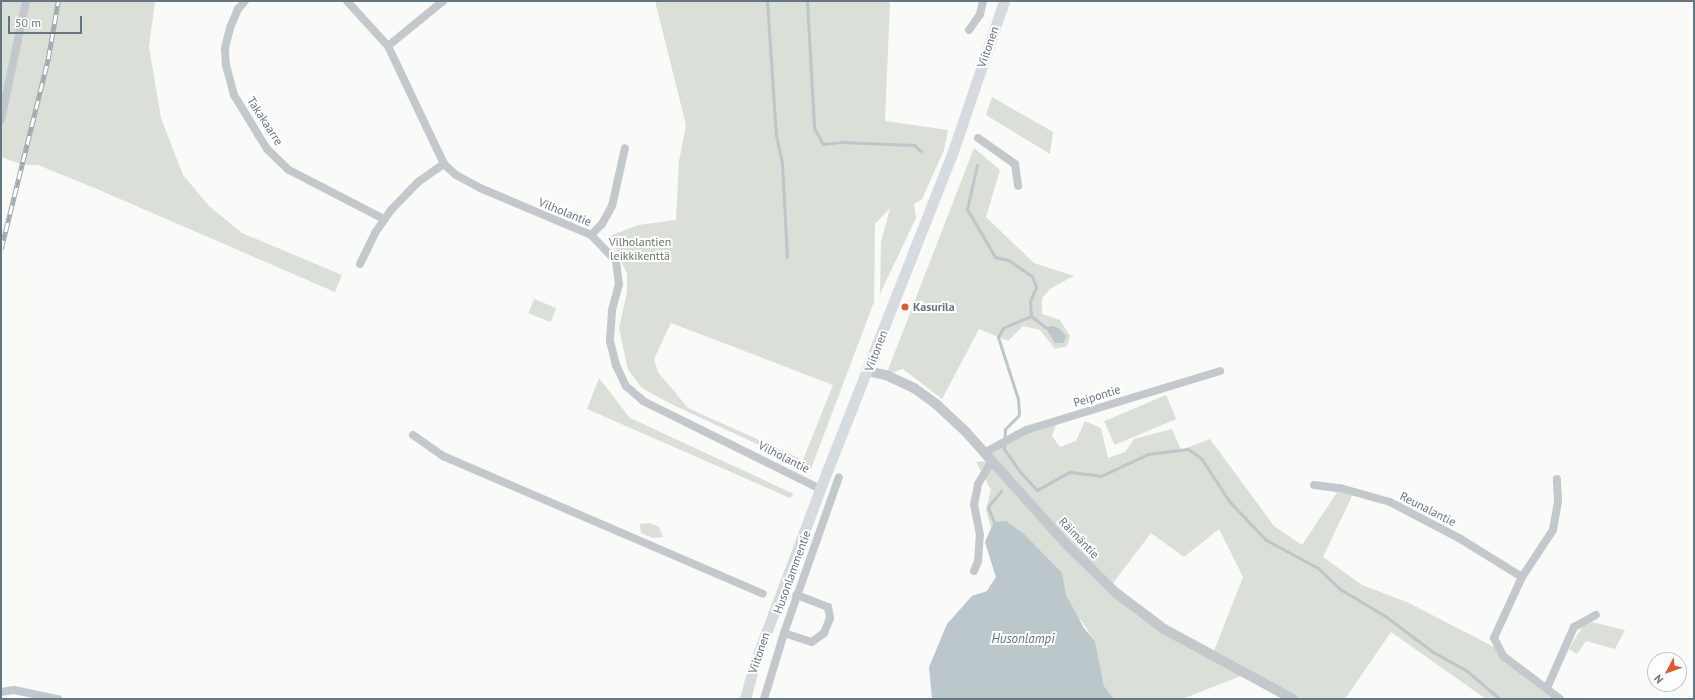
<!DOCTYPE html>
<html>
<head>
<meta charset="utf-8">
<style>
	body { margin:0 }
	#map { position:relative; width:1695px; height:700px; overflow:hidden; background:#fafaf8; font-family:"PT Sans",sans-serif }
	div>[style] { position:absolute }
	.green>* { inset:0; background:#dadfd7; transform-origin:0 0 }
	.water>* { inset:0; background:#bbc7cb }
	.stream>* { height:3px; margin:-1.5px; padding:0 1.5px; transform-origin:1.5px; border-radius:1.5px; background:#bbc7cb }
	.minor>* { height:8px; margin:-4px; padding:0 4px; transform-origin:4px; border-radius:4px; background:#c3c8cc }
	.tertiary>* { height:10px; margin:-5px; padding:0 5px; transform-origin:5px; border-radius:5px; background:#c3c8cc }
	.secondary>* { height:11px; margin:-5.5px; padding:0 5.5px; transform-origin:5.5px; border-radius:5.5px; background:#d6dbdf }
	.rail>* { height:4.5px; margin-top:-2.25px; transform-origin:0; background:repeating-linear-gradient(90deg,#fff 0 9px,#a2aab0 0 18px); box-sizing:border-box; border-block:1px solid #a2aab0 }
	.dots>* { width:11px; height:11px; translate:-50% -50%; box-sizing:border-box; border:2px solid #fff; border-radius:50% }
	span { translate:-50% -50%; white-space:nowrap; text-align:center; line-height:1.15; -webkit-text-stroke:4px #fff; paint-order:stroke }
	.street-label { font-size:12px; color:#657683 }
	.park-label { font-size:12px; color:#687a64 }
	.poi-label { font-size:12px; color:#657683; font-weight:700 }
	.left { translate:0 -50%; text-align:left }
	.water-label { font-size:13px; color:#60757c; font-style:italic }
	.frame { position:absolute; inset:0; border:2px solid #657683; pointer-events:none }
	.north { position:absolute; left:1647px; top:652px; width:40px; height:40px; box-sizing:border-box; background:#fff; border:1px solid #c1c8cd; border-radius:50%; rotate:229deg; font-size:11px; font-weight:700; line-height:16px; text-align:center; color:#657683 }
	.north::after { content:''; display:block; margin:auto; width:14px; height:18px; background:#e4572e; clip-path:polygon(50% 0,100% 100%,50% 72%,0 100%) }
	.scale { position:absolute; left:8px; top:16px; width:74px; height:18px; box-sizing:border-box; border:2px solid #657683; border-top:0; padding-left:5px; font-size:12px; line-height:14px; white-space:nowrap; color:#657683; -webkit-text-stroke:3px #fff; paint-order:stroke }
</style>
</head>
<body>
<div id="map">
	<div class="green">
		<i style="clip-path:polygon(1px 1px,155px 1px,149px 47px,161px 118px,183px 175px,209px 206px,242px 233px,342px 275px,335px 292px,97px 189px,38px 165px,23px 165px,1px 157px)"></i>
		<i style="clip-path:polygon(evenodd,655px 1px,890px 1px,885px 121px,948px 130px,944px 150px,922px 199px,914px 204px,916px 218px,880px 294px,881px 242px,890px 208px,875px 224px,874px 302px,811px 469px,671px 404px,642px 388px,628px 370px,619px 328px,627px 292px,627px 274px,610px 236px,638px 225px,676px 220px,679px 161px,686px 125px,655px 1px,671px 323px,833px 385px,803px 460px,688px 408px,658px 372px,654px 359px,671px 323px)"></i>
		<i style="clip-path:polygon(992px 97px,1053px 132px,1050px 154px,986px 115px)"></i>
		<i style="clip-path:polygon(974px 148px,1000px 170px,986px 217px,1034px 263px,1074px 276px,1051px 288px,1042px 298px,1042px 314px,1060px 320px,1070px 336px,1067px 346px,1055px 349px,1040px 330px,1023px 326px,1008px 341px,979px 329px,942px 399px,903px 369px,886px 375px)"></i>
		<i style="left:534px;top:299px;width:24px;height:15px;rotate:22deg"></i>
		<i style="clip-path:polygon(599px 378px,630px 418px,794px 494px,790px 498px,587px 409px)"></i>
		<i style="left:1166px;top:395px;width:26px;height:67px;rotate:67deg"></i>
		<i style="clip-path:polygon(evenodd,1058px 420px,1052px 436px,1060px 447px,1076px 441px,1085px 421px,1101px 428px,1108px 458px,1125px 452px,1134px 439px,1172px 429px,1181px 450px,1210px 439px,1274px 526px,1302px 545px,1340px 488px,1353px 494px,1323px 557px,1362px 585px,1407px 602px,1498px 649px,1560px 699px,1486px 699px,1391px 632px,1345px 699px,1293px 699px,1246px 674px,1182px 699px,1114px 699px,1104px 686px,1095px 641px,1080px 619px,987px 591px,996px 577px,985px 542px,991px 528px,986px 510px,991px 490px,976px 462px,991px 461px,984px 453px,1026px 430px,1058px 420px,1219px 529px,1243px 577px,1212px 656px,1110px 587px,1151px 533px,1184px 557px,1219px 529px)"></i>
		<i style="clip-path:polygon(650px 523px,659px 527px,663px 537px,653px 538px,641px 533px,640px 524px)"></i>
		<i style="clip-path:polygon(1592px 622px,1625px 630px,1615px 649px,1586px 641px,1577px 654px,1569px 649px,1582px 627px)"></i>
	</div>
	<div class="water">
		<i style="clip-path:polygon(1053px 326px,1060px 329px,1066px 336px,1063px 343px,1055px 343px,1045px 327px)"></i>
		<i style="clip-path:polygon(1006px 521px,1024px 534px,1062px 573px,1066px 595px,1084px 628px,1095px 641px,1104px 686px,1114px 699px,932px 699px,929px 667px,947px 624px,972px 596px,987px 591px,996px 577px,985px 542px,994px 522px)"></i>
	</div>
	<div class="stream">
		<i style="left:767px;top:1px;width:134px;rotate:86.2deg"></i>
		<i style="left:776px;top:135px;width:29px;rotate:78deg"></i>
		<i style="left:782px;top:163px;width:94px;rotate:87deg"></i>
		<i style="left:807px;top:1px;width:127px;rotate:86.8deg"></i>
		<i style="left:814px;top:128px;width:18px;rotate:61deg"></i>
		<i style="left:823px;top:144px;width:18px;rotate:-6deg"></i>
		<i style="left:841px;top:142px;width:73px;rotate:2.4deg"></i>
		<i style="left:914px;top:145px;width:9px;rotate:41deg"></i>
		<i style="left:977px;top:165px;width:45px;rotate:102.8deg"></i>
		<i style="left:967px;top:209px;width:56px;rotate:59.7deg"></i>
		<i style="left:995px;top:257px;width:13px;rotate:13deg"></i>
		<i style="left:1008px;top:260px;width:29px;rotate:34deg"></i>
		<i style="left:1032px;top:276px;width:12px;rotate:70deg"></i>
		<i style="left:1036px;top:287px;width:15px;rotate:113deg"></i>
		<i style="left:1030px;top:301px;width:15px;rotate:86deg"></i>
		<i style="left:1031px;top:316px;width:30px;rotate:157deg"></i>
		<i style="left:1003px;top:328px;width:10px;rotate:119deg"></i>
		<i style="left:998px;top:337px;width:65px;rotate:72.1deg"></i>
		<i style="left:1018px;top:399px;width:14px;rotate:86deg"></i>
		<i style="left:1019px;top:413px;width:3px;rotate:108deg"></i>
		<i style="left:1018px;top:416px;width:18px;rotate:135deg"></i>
		<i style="left:1005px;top:429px;width:20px;rotate:93deg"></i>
		<i style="left:1004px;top:449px;width:28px;rotate:55deg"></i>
		<i style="left:1020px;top:472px;width:25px;rotate:47deg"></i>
		<i style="left:1037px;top:490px;width:38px;rotate:-29deg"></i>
		<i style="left:1070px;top:472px;width:31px;rotate:7deg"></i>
		<i style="left:1101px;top:476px;width:52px;rotate:-25.1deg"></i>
		<i style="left:1148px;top:454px;width:40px;rotate:-7.1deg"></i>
		<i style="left:1188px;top:449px;width:16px;rotate:35deg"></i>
		<i style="left:1201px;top:458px;width:51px;rotate:56.9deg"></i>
		<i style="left:1229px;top:501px;width:54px;rotate:46.5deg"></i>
		<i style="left:1266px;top:540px;width:59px;rotate:28.3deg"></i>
		<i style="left:1318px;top:568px;width:30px;rotate:44deg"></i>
		<i style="left:1340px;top:589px;width:52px;rotate:31deg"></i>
		<i style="left:1385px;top:616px;width:60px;rotate:36.9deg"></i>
		<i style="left:1433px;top:652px;width:39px;rotate:29deg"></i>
		<i style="left:1467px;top:671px;width:43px;rotate:40.3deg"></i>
		<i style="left:1031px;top:316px;width:18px;rotate:38deg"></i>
		<i style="left:994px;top:522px;width:16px;rotate:-112deg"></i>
		<i style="left:988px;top:507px;width:21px;rotate:-51deg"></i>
	</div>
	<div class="minor">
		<i style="left:245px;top:1px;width:11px;rotate:131deg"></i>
		<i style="left:238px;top:9px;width:21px;rotate:113deg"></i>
		<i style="left:230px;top:28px;width:21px;rotate:104deg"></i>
		<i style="left:225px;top:48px;width:17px;rotate:87deg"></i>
		<i style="left:226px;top:65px;width:31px;rotate:75deg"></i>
		<i style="left:234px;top:95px;width:48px;rotate:58.6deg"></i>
		<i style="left:259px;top:136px;width:15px;rotate:58deg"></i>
		<i style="left:267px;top:149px;width:30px;rotate:44deg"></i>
		<i style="left:289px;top:170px;width:107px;rotate:27.3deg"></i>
		<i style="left:347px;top:1px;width:61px;rotate:47.7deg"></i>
		<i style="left:388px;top:46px;width:131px;rotate:64.6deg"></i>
		<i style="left:444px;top:164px;width:16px;rotate:43deg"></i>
		<i style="left:456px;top:175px;width:27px;rotate:28deg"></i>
		<i style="left:480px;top:188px;width:121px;rotate:22.9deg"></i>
		<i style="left:591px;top:235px;width:36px;rotate:46deg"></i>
		<i style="left:616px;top:261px;width:23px;rotate:83deg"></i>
		<i style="left:619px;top:284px;width:28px;rotate:105deg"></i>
		<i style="left:612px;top:311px;width:30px;rotate:94deg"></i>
		<i style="left:610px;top:341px;width:25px;rotate:76deg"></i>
		<i style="left:616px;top:365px;width:23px;rotate:65deg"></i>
		<i style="left:626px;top:386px;width:23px;rotate:41deg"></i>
		<i style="left:643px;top:401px;width:198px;rotate:26.4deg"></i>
		<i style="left:969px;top:30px;width:19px;rotate:-55deg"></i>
		<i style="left:980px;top:14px;width:13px;rotate:-77deg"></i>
		<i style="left:388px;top:46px;width:71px;rotate:-39.3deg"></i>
		<i style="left:1px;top:120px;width:122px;rotate:-78.1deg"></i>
		<i style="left:978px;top:138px;width:45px;rotate:35.1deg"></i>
		<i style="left:1015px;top:164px;width:22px;rotate:82deg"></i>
		<i style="left:591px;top:235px;width:16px;rotate:-45deg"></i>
		<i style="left:602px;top:224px;width:21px;rotate:-61deg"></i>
		<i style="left:612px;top:206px;width:59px;rotate:-77.4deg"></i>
		<i style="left:360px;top:264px;width:34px;rotate:-64deg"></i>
		<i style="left:375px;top:233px;width:28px;rotate:-55deg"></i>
		<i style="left:391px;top:210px;width:39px;rotate:-46deg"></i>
		<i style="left:418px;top:182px;width:32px;rotate:-35deg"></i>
		<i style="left:413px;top:435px;width:37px;rotate:35deg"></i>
		<i style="left:443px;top:456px;width:348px;rotate:23.3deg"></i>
		<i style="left:984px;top:453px;width:48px;rotate:-28.7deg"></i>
		<i style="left:1026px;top:430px;width:203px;rotate:-16.9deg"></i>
		<i style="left:1314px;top:485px;width:26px;rotate:7deg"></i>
		<i style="left:1340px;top:488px;width:52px;rotate:15.6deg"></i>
		<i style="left:1390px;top:502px;width:78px;rotate:27.6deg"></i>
		<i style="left:1459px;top:538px;width:74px;rotate:31.8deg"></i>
		<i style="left:1522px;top:577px;width:67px;rotate:114.7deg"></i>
		<i style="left:1494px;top:638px;width:20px;rotate:63deg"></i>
		<i style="left:1503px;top:656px;width:71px;rotate:37deg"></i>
		<i style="left:974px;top:571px;width:11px;rotate:-68deg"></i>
		<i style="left:978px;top:561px;width:26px;rotate:-86deg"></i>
		<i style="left:980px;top:535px;width:31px;rotate:-101deg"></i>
		<i style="left:974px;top:505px;width:21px;rotate:-79deg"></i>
		<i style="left:978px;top:484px;width:27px;rotate:-59deg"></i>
		<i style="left:1522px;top:577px;width:56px;rotate:-56.6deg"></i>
		<i style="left:1553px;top:530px;width:29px;rotate:-80deg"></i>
		<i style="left:1558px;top:501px;width:22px;rotate:-93deg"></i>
		<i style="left:784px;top:633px;width:29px;rotate:18deg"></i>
		<i style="left:812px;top:642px;width:15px;rotate:-37deg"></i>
		<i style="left:824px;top:633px;width:16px;rotate:-68deg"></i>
		<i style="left:830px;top:618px;width:11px;rotate:-100deg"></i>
		<i style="left:828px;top:607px;width:34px;rotate:-159deg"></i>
		<i style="left:1547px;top:688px;width:67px;rotate:-66.1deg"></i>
		<i style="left:1574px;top:627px;width:25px;rotate:-29deg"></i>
		<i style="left:1px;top:692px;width:13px;rotate:-9deg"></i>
		<i style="left:14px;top:690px;width:45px;rotate:11.6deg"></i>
		<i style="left:764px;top:699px;width:69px;rotate:-73.1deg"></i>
		<i style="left:784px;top:633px;width:165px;rotate:-70.6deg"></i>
	</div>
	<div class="tertiary">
		<i style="left:868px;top:371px;width:18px;rotate:13deg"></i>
		<i style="left:886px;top:375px;width:31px;rotate:25deg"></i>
		<i style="left:914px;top:388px;width:27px;rotate:36deg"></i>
		<i style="left:936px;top:404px;width:41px;rotate:43deg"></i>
		<i style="left:966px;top:432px;width:150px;rotate:48.2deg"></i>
		<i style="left:1066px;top:544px;width:69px;rotate:44.4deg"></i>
		<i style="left:1115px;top:592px;width:61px;rotate:37.1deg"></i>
		<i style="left:1164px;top:629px;width:147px;rotate:28.5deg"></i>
	</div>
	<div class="secondary">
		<i style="left:745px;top:699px;width:35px;rotate:-75deg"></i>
		<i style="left:754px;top:665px;width:188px;rotate:-69.4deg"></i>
		<i style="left:820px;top:489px;width:357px;rotate:-68.5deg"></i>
		<i style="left:951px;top:157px;width:165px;rotate:-71.2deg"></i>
	</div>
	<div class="rail">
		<i style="left:1px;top:249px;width:196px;rotate:-76.1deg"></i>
		<i style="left:48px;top:59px;width:59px;rotate:-80.2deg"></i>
	</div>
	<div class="dots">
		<i style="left:905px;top:307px;background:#e4572e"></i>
	</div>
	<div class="street-label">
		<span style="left:988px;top:47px;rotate:-71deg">Viitonen</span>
		<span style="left:265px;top:121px;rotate:57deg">Takakaarre</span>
		<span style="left:565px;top:212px;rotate:22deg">Vilholantie</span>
		<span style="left:876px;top:351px;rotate:-69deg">Viitonen</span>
		<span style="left:1097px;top:396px;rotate:-17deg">Peipontie</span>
		<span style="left:784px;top:457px;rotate:27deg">Vilholantie</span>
		<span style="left:1428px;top:509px;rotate:27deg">Reunalantie</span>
		<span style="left:1079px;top:538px;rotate:46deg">Räimäntie</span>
		<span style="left:792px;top:572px;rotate:-70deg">Husonlammentie</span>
		<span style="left:759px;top:653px;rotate:-71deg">Viitonen</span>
	</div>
	<div class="park-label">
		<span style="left:640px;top:249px">Vilholantien<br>leikkikenttä</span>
	</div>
	<div class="poi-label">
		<span class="left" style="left:913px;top:307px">Kasurila</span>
	</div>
	<div class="water-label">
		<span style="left:1023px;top:639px">Husonlampi</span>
	</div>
	<div class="frame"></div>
	<div class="north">N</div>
	<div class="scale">50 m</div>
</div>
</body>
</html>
